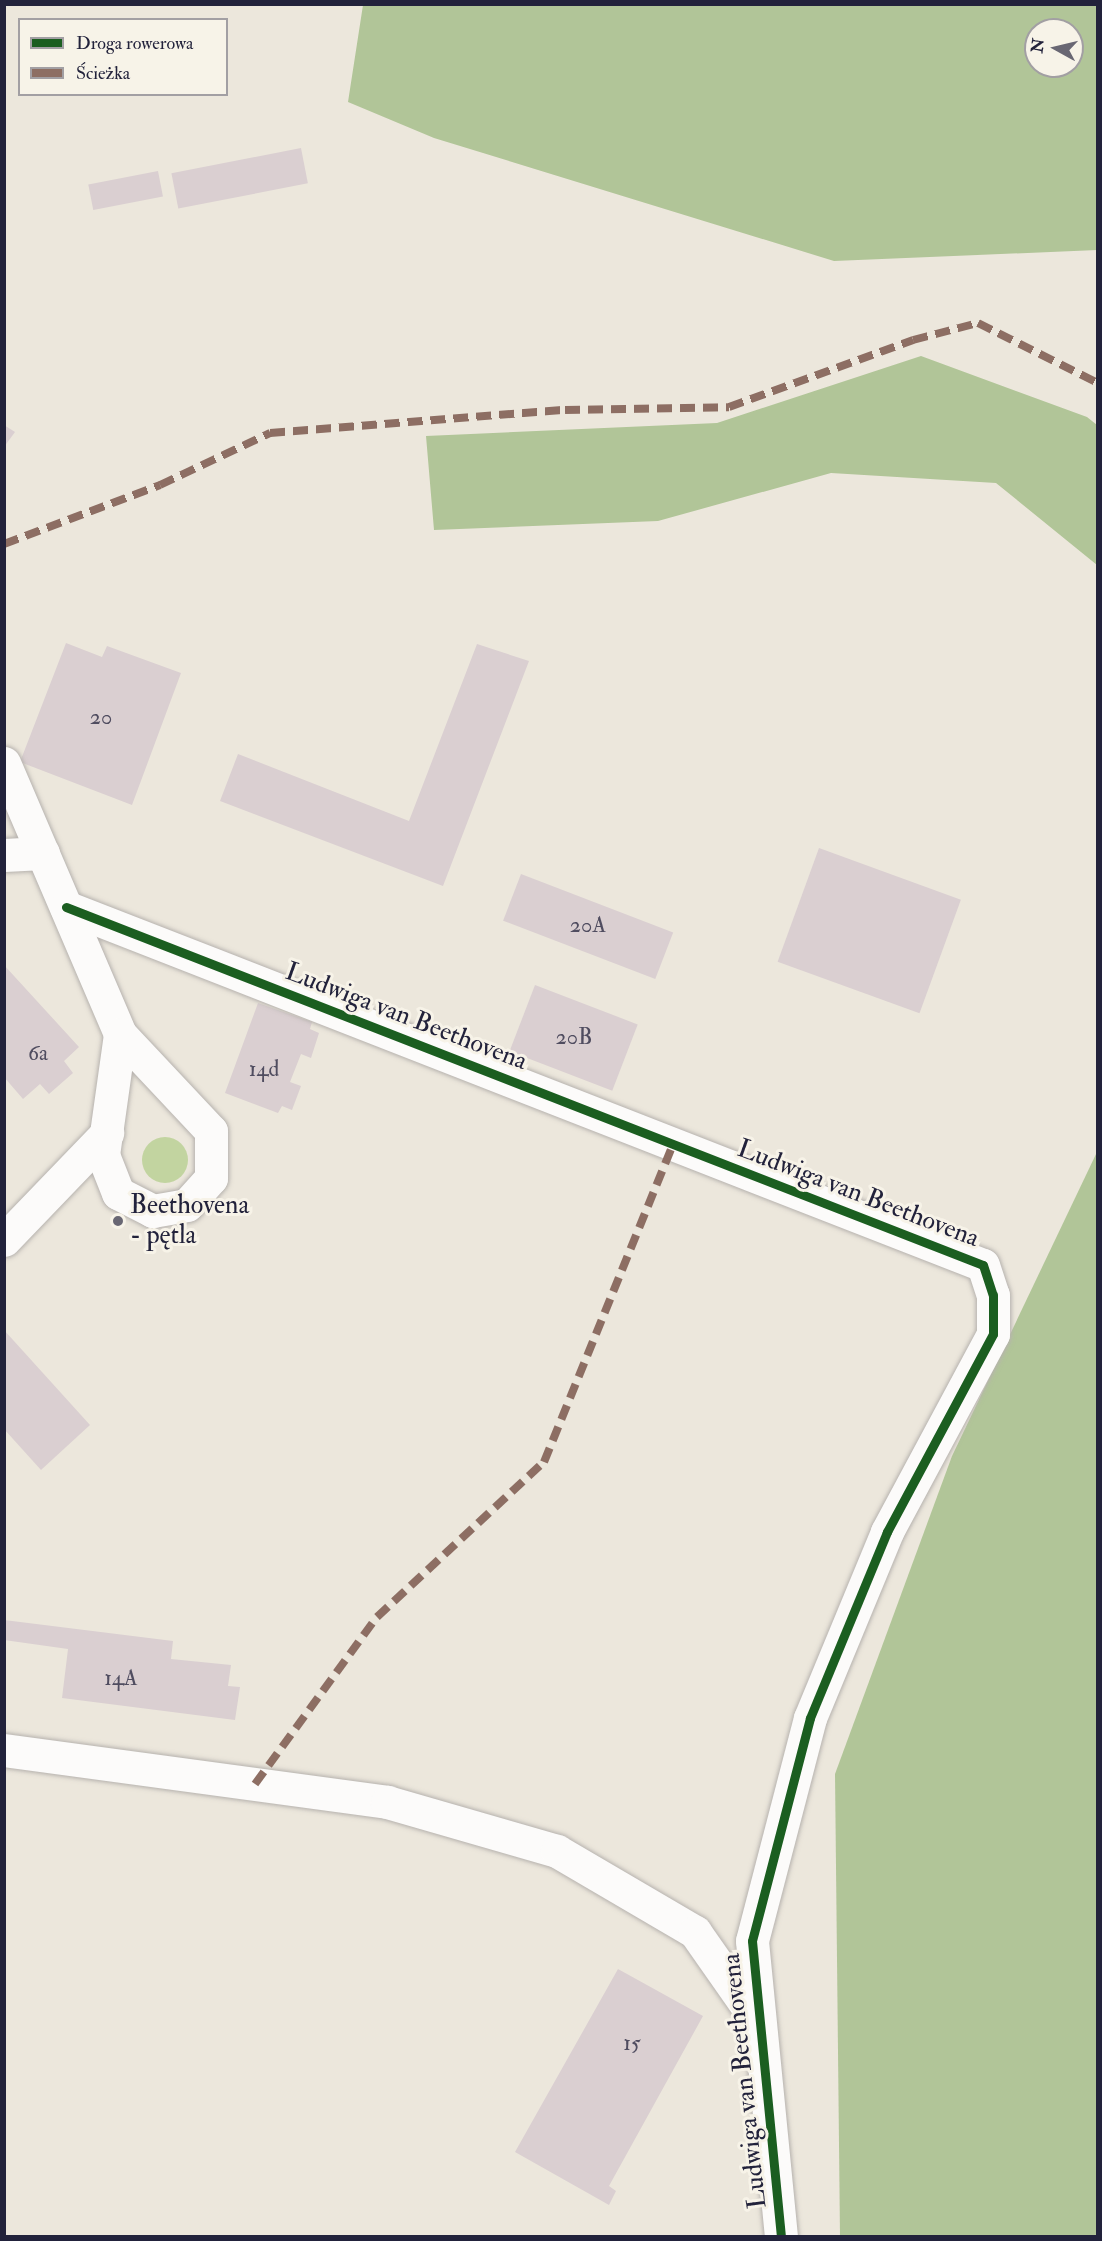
<!DOCTYPE html>
<html>
<head>
<meta charset="utf-8">
<style>
	body { margin:0 }
	#map { position:relative; width:1102px; height:2241px; overflow:hidden; background:#ece7dc; font-family:"IM FELL Double Pica",serif }
	div>[style] { position:absolute }
	.green>* { inset:0; background:#c2d4a0 }
	.round { border-radius:50% }
	.forest>* { inset:0; background:#b1c598 }
	.building>* { inset:0; background:#dacfd1; transform-origin:0 0 }
	.roads { filter:drop-shadow(0 0 2px #b6b2ae) drop-shadow(0 0 2px #b6b2ae) }
	.minor>* { height:33px; margin:-16.5px; padding:0 16.5px; transform-origin:16.5px; border-radius:16.5px; background:#fcfbfa }
	.quiet>* { height:8px; margin-top:-4px; transform-origin:0; background:repeating-linear-gradient(90deg,#8d6e63 0 15px,transparent 0 23px) }
	.cycleway>* { height:9px; margin:-4.5px; padding:0 4.5px; transform-origin:4.5px; border-radius:4.5px; background:#1b5e20 }
	.dots>* { width:16px; height:16px; translate:-50% -50%; box-sizing:border-box; border:3px solid #f7f3e8; border-radius:50% }
	span { translate:-50% -50%; white-space:nowrap; text-align:center; line-height:1.15; -webkit-text-stroke:6px #f7f3e8; paint-order:stroke }
	.number-label { font-size:22px; color:#504d60 }
	.number-label span { -webkit-text-stroke-width:0 }
	.street-label { font-size:26px; color:#22223b }
	.poi-label { font-size:26px; color:#22223b }
	.left { translate:0 -50%; text-align:left }
	.frame { position:absolute; inset:0; border:6px solid #22223b; pointer-events:none }
	.legend { position:absolute; left:18px; top:18px; width:210px; height:78px; box-sizing:border-box; background:#f7f3e8; border:2px solid #a29fa3; margin:0; padding:8px 10px; list-style:none; font-size:18px; color:#22223b }
	.legend li { display:flex; align-items:center; gap:12px; height:30px }
	.legend b { width:30px; border:2px solid #a29fa3 }
	.north { position:absolute; left:1024px; top:18px; width:60px; height:60px; box-sizing:border-box; background:#f7f3e8; border:2px solid #a29fa3; border-radius:50%; rotate:278deg; font-size:16px; font-weight:700; line-height:24px; text-align:center; color:#22223b }
	.north::after { content:''; display:block; margin:auto; width:21px; height:27px; background:#696773; clip-path:polygon(50% 0,100% 100%,50% 72%,0 100%) }
</style>
</head>
<body>
<div id="map">
	<div class="green">
		<i class="round" style="left:142px;top:1137px;width:46px;height:46px"></i>
	</div>
	<div class="forest">
		<i style="clip-path:polygon(evenodd,363px 5px,1097px 5px,1097px 250px,834px 261px,434px 138px,348px 102px,363px 5px,1036px 30px,1072px 30px,1072px 66px,1036px 66px,1036px 30px)"></i>
		<i style="clip-path:polygon(921px 356px,1087px 417px,1097px 425px,1097px 565px,996px 483px,831px 473px,658px 521px,434px 530px,426px 436px,717px 423px)"></i>
		<i style="clip-path:polygon(1097px 1152px,1097px 2236px,840px 2236px,835px 1774px,952px 1456px)"></i>
	</div>
	<div class="building">
		<i style="left:301px;top:148px;width:36px;height:132px;rotate:79deg"></i>
		<i style="left:158px;top:171px;width:26px;height:71px;rotate:79deg"></i>
		<i style="clip-path:polygon(4px 425px,15px 432px,4px 447px)"></i>
		<i style="clip-path:polygon(66px 643px,102px 657px,107px 646px,181px 673px,132px 805px,20px 762px)"></i>
		<i style="clip-path:polygon(477px 644px,529px 661px,443px 886px,220px 801px,238px 754px,409px 821px)"></i>
		<i style="left:819px;top:848px;width:151px;height:121px;rotate:20deg"></i>
		<i style="left:521px;top:874px;width:163px;height:50px;rotate:21deg"></i>
		<i style="clip-path:polygon(4px 965px,79px 1047px,64px 1061px,73px 1073px,49px 1094px,40px 1084px,23px 1099px,4px 1077px)"></i>
		<i style="left:535px;top:985px;width:110px;height:71px;rotate:21deg"></i>
		<i style="clip-path:polygon(258px 1003px,312px 1022px,310px 1029px,319px 1033px,311px 1058px,301px 1054px,290px 1082px,301px 1086px,292px 1110px,282px 1106px,278px 1113px,225px 1093px)"></i>
		<i style="clip-path:polygon(4px 1330px,90px 1425px,41px 1470px,4px 1429px)"></i>
		<i style="clip-path:polygon(4px 1620px,173px 1641px,171px 1659px,231px 1665px,228px 1686px,240px 1687px,235px 1720px,62px 1698px,68px 1649px,4px 1640px)"></i>
		<i style="clip-path:polygon(618px 1969px,703px 2016px,609px 2186px,616px 2191px,609px 2205px,515px 2152px)"></i>
	</div>
	<div class="roads">
		<div class="minor">
			<i style="left:4px;top:763px;width:295px;rotate:66.8deg"></i>
			<i style="left:120px;top:1034px;width:133px;rotate:46.8deg"></i>
			<i style="left:211px;top:1131px;width:47px;rotate:90deg"></i>
			<i style="left:211px;top:1178px;width:36px;rotate:132deg"></i>
			<i style="left:187px;top:1205px;width:35px;rotate:170deg"></i>
			<i style="left:153px;top:1211px;width:39px;rotate:-153deg"></i>
			<i style="left:118px;top:1193px;width:41px;rotate:-111.5deg"></i>
			<i style="left:103px;top:1155px;width:122px;rotate:-82deg"></i>
			<i style="left:4px;top:855px;width:39px;rotate:-3deg"></i>
			<i style="left:66px;top:907px;width:984px;rotate:21.33deg"></i>
			<i style="left:983px;top:1265px;width:32px;rotate:72deg"></i>
			<i style="left:993px;top:1295px;width:39px;rotate:90deg"></i>
			<i style="left:993px;top:1334px;width:225px;rotate:118.2deg"></i>
			<i style="left:887px;top:1532px;width:201px;rotate:112.5deg"></i>
			<i style="left:810px;top:1718px;width:230px;rotate:104.6deg"></i>
			<i style="left:752px;top:1941px;width:296px;rotate:84.4deg"></i>
			<i style="left:4px;top:1240px;width:149px;rotate:-46.1deg"></i>
			<i style="left:4px;top:1750px;width:387px;rotate:7.7deg"></i>
			<i style="left:387px;top:1802px;width:177px;rotate:16.1deg"></i>
			<i style="left:557px;top:1851px;width:160px;rotate:30.4deg"></i>
			<i style="left:695px;top:1932px;width:110px;rotate:55deg"></i>
		</div>
	</div>
	<div class="quiet">
		<i style="left:4px;top:544px;width:167px;rotate:-20.7deg"></i>
		<i style="left:160px;top:485px;width:122px;rotate:-25.3deg"></i>
		<i style="left:270px;top:433px;width:296px;rotate:-4.5deg"></i>
		<i style="left:565px;top:410px;width:164px;rotate:-1deg"></i>
		<i style="left:729px;top:407px;width:196px;rotate:-20deg"></i>
		<i style="left:913px;top:340px;width:67px;rotate:-14.7deg"></i>
		<i style="left:978px;top:323px;width:134px;rotate:26.6deg"></i>
		<i style="left:255px;top:1784px;width:207px;rotate:-53.9deg"></i>
		<i style="left:377px;top:1617px;width:228px;rotate:-42.9deg"></i>
		<i style="left:544px;top:1462px;width:343px;rotate:-67.9deg"></i>
	</div>
	<div class="cycleway">
		<i style="left:66px;top:907px;width:984px;rotate:21.33deg"></i>
		<i style="left:983px;top:1265px;width:32px;rotate:72deg"></i>
		<i style="left:993px;top:1295px;width:39px;rotate:90deg"></i>
		<i style="left:993px;top:1334px;width:225px;rotate:118.2deg"></i>
		<i style="left:887px;top:1532px;width:201px;rotate:112.5deg"></i>
		<i style="left:810px;top:1718px;width:230px;rotate:104.6deg"></i>
		<i style="left:752px;top:1941px;width:296px;rotate:84.4deg"></i>
	</div>
	<div class="dots">
		<i style="left:118px;top:1221px;background:#696773"></i>
	</div>
	<div class="number-label">
		<span style="left:101px;top:718px">20</span>
		<span style="left:588px;top:926px">20A</span>
		<span style="left:574px;top:1038px">20B</span>
		<span style="left:38px;top:1054px">6a</span>
		<span style="left:264px;top:1070px">14d</span>
		<span style="left:121px;top:1679px">14A</span>
		<span style="left:632px;top:2044px">15</span>
	</div>
	<div class="street-label">
		<span style="left:406px;top:1017px;rotate:21deg">Ludwiga van Beethovena</span>
		<span style="left:858px;top:1194px;rotate:21deg">Ludwiga van Beethovena</span>
		<span style="left:745px;top:2081px;rotate:-96deg">Ludwiga van Beethovena</span>
	</div>
	<div class="poi-label">
		<span class="left" style="left:130px;top:1221px">Beethovena<br>- pętla</span>
	</div>
	<div class="frame"></div>
	<ul class="legend">
	<li><b style="height:8px;background:#1b5e20"></b>Droga rowerowa</li>
	<li><b style="height:8px;background:#8d6e63"></b>Ścieżka</li>
	</ul>
	<div class="north">N</div>
</div>
</body>
</html>
